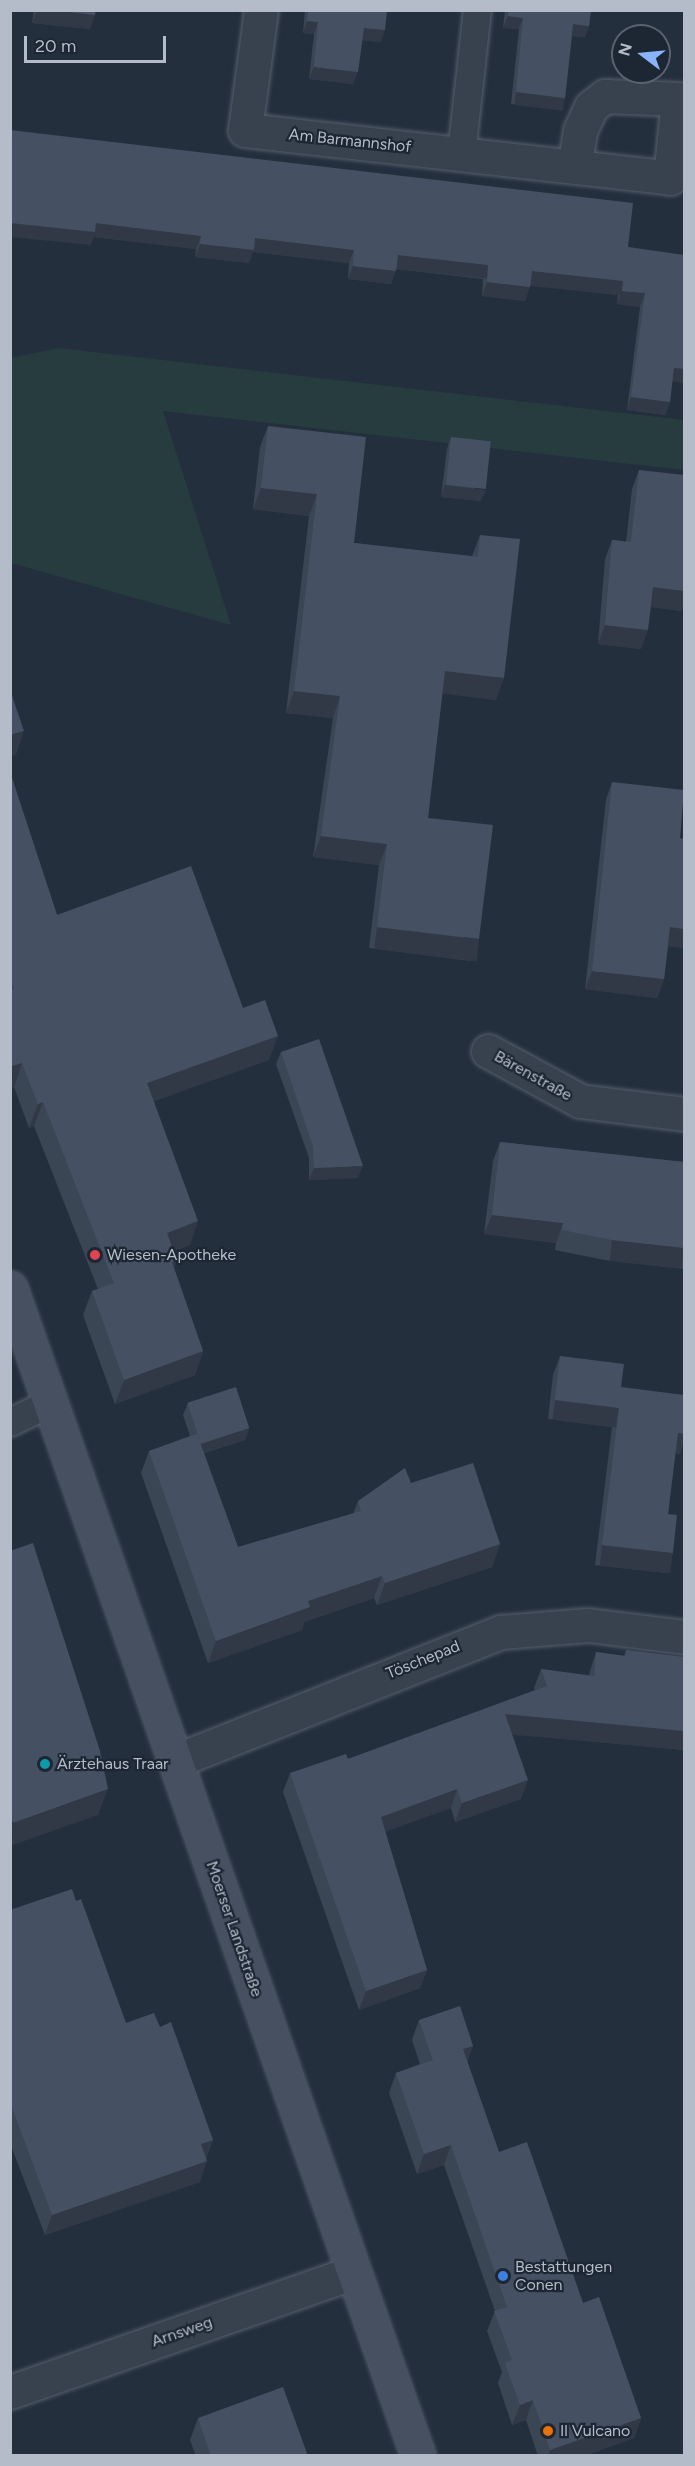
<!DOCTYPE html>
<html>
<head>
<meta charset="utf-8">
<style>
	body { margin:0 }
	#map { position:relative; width:695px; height:2466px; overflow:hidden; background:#242f3e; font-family:Figtree,sans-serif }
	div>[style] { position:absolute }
	.green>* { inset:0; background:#263c3f }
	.roads { filter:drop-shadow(0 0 2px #565f6c) drop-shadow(0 0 2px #565f6c) }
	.service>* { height:27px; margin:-13.5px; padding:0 13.5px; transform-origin:13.5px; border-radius:13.5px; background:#38414e }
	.minor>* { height:33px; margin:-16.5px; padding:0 16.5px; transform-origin:16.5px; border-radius:16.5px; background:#38414e }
	.secondary>* { height:33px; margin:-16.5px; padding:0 16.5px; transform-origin:16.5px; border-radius:16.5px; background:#465061 }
	.wall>* { inset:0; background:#3b4654 }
	.shaded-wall>* { inset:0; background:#303945; transform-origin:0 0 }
	.building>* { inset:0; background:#455162; transform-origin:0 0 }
	.dots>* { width:16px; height:16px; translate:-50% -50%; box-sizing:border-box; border:3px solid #1d2633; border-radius:50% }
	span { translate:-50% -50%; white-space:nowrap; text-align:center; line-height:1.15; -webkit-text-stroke:4.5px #1d2633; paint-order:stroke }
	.street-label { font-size:16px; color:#b4bcc9 }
	.poi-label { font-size:16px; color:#b4bcc9 }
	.left { translate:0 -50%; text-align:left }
	.frame { position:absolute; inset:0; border:12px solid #b4bcc9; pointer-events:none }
	.north { position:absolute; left:611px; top:24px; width:60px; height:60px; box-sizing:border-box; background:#1d2633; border:2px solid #59626f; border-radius:50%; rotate:286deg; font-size:16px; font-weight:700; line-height:24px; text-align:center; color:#b4bcc9 }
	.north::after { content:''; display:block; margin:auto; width:21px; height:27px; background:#8ab4f8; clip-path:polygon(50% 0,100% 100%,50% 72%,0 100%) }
	.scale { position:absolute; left:24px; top:36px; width:142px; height:27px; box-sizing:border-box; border:3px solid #b4bcc9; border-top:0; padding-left:8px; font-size:18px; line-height:21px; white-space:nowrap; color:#b4bcc9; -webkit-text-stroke:4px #1d2633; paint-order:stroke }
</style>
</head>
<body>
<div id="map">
	<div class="green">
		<i style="clip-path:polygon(59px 348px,684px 420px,684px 470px,163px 411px,231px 625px,11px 563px,10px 358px)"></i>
	</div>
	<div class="roads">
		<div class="service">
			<i style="left:461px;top:154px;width:145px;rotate:-83.7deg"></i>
			<i style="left:10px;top:1422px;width:46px;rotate:-26deg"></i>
		</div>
		<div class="minor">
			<i style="left:261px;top:10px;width:121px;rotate:97.6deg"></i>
			<i style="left:245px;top:130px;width:428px;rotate:6.4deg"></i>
			<i style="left:670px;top:178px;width:79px;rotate:-84.2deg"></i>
			<i style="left:678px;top:99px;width:73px;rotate:-177.6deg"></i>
			<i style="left:605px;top:96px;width:18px;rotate:142deg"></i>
			<i style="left:591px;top:107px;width:26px;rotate:115deg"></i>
			<i style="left:580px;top:131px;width:36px;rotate:99deg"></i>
			<i style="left:488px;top:1051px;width:105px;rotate:28.5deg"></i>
			<i style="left:580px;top:1101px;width:105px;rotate:7.1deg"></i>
			<i style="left:175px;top:1761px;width:351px;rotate:-21.6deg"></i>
			<i style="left:501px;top:1632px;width:87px;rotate:-4.6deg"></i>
			<i style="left:588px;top:1625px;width:97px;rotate:7.1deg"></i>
			<i style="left:10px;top:2392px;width:364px;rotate:-19.2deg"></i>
		</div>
		<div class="secondary">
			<i style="left:10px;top:1288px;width:1237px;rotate:70.74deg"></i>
		</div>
	</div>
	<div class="wall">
		<i style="clip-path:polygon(34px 10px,96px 10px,90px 29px,32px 23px)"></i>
		<i style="clip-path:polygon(305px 10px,387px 10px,381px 42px,362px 40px,353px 84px,309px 79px,314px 34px,303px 33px)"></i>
		<i style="clip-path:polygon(505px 10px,591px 10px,589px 26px,585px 37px,572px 36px,565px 98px,561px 110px,511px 104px,519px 29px,503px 28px)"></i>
		<i style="clip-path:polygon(10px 130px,628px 247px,684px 383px,672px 381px,670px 402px,665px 415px,627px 410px,640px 307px,617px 304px,618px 295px,530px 285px,525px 301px,482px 296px,483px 279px,396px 269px,391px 284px,348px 279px,349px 263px,253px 252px,249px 263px,195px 257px,196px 249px,94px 237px,90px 245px)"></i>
		<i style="clip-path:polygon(268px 426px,354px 543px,472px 556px,480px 535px,496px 700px,442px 693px,428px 818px,471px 961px,369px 948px,379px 865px,313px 857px,333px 718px,286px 713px,309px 516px,253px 509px,260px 447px)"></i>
		<i style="clip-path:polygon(451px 437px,481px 501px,441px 497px,447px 449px)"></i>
		<i style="clip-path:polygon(639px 470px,682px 611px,651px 607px,641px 649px,598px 644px,605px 559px,612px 540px,626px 542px,632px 489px)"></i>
		<i style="clip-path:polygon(10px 772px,57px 915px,243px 1008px,269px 1060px,154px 1101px,190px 1245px,174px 1251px,174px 1269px,203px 1351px,195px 1375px,115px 1404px,83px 1315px,92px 1291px,98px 1289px,34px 1126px,29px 1128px,14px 1087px,10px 1088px)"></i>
		<i style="clip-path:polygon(612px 782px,680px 838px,684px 948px,668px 946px,664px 979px,657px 998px,585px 989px,606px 800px)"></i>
		<i style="clip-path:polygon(281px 1052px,358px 1178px,309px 1180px,309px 1158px,276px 1064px)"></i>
		<i style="clip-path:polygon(500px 1142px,684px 1162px,684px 1269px,605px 1260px,555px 1250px,556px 1243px,484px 1234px,493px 1161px)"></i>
		<i style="clip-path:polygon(560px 1356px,621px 1387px,680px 1454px,675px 1453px,668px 1514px,673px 1553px,666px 1573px,595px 1565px,612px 1427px,548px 1419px,553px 1375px)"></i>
		<i style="clip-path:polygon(188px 1403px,249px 1428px,245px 1440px,204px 1453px,238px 1547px,353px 1514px,358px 1501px,411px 1483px,500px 1544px,492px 1567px,377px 1605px,374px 1598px,304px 1622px,302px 1630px,208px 1663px,141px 1473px,149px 1451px,190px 1436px,183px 1415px)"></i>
		<i style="clip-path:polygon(626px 1650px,684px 1657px,684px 1750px,512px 1734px,521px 1799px,455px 1822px,451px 1808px,385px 1831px,427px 1970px,420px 1988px,359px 2010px,283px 1792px,290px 1773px,348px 1759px,535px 1690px,534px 1688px,541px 1669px,589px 1676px,590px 1671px,596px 1652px,624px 1656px)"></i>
		<i style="clip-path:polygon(76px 1901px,126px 2023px,160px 2027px,213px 2140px,206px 2158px,200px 2182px,45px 2235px,10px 2143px,10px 1910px)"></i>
		<i style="clip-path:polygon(419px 2020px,473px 2046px,467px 2062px,499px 2152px,583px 2303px,641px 2418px,634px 2438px,584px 2456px,538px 2456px,526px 2420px,512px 2425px,498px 2383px,502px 2372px,487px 2331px,495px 2311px,444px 2165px,417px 2174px,389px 2093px,396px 2073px,420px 2064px,412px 2040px)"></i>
		<i style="clip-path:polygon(198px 2418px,308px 2456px,196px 2456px,190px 2440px)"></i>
	</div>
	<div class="shaded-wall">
		<i style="clip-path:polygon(37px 10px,53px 10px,95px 15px,90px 29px,32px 23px)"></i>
		<i style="clip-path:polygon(508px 16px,523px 18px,519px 29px,503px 28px)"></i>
		<i style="clip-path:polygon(307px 21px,318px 22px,314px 34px,303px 33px)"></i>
		<i style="clip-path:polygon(573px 24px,589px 26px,585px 37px,568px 35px)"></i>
		<i style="clip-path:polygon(364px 28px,385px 30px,381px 42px,360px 40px)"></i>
		<i style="clip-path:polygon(314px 67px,358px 72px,353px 84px,309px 79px)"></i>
		<i style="left:516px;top:92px;width:49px;height:13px;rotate:7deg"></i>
		<i style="clip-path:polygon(10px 223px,96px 223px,201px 236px,196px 249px,94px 237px,90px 245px,10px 237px)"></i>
		<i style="clip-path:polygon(255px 238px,354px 250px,349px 263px,253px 252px,249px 263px,195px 257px,200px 244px)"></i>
		<i style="left:398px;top:255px;width:91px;height:14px;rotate:6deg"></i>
		<i style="clip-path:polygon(353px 266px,396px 271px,391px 284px,348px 279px)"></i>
		<i style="left:532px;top:271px;width:92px;height:15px;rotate:6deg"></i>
		<i style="clip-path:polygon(487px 282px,530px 287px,525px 301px,482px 296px)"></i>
		<i style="clip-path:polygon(622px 291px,645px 293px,640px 307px,617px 304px)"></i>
		<i style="clip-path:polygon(674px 368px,684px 369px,684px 383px,669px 381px)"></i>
		<i style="clip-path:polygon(631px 397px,670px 402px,665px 415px,627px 410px)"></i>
		<i style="clip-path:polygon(445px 485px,486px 490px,481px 501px,441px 497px)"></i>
		<i style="clip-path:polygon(261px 488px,317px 494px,309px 516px,253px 509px)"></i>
		<i style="clip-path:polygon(653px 587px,684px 591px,684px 604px,682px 611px,646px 606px)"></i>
		<i style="clip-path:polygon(605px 625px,648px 630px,641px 649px,598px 644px)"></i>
		<i style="clip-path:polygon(445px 671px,504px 678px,496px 700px,437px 693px)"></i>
		<i style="clip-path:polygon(294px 691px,340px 696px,333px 718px,286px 713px)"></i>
		<i style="clip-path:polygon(24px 731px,16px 755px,10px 756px,10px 735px)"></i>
		<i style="clip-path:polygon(321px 836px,387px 844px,379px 865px,313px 857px)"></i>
		<i style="left:377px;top:927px;width:103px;height:22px;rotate:7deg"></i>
		<i style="clip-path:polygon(670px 927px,684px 929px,684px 948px,663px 946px)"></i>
		<i style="clip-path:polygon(592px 971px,664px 979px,657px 998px,585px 989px)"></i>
		<i style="clip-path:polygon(278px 1036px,269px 1060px,138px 1107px,147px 1083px)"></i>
		<i style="clip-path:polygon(22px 1063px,14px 1087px,10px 1088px,11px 1067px)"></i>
		<i style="clip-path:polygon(43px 1102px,34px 1126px,29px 1128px,38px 1104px)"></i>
		<i style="clip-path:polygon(363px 1166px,358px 1178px,309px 1180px,314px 1168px)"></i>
		<i style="clip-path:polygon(492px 1215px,563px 1223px,556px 1243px,484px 1234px)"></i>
		<i style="clip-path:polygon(198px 1221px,190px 1245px,158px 1256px,167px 1233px)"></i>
		<i style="left:612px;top:1240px;width:72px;height:21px;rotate:6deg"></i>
		<i style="clip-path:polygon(177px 1260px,169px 1284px,172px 1262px)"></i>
		<i style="clip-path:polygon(203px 1351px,195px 1375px,115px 1404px,124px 1380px)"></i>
		<i style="left:555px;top:1400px;width:64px;height:20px;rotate:7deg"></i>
		<i style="clip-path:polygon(249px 1428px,245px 1440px,196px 1455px,201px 1444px)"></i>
		<i style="clip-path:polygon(678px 1433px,684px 1434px,684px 1441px,680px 1454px,670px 1452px)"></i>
		<i style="clip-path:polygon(500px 1544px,492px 1567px,377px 1605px,385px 1583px)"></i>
		<i style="left:602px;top:1545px;width:71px;height:21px;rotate:6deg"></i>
		<i style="clip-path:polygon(382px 1576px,374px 1598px,304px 1622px,302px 1630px,208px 1663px,216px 1641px,308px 1601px)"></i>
		<i style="left:505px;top:1714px;width:180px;height:20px;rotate:5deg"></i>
		<i style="clip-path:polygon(528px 1780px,521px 1799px,455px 1822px,462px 1803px)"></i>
		<i style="clip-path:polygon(108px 1789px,98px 1815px,10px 1846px,10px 1829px,13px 1823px)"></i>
		<i style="clip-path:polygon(457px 1789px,451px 1808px,374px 1836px,381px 1817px)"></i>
		<i style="clip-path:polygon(427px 1970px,420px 1988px,359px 2010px,366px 1991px)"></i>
		<i style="clip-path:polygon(473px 2046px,466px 2066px,463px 2049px)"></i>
		<i style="clip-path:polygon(213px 2140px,206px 2160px,201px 2144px)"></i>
		<i style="clip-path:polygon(451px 2145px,444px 2165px,417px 2174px,424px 2154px)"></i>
		<i style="clip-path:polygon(207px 2161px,200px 2182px,45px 2235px,52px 2215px)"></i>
		<i style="clip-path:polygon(533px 2400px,526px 2420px,512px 2425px,520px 2405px)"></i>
		<i style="clip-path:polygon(641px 2418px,634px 2438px,584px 2456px,548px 2456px,550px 2450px)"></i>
	</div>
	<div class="building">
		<i style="clip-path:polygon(53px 10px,96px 10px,95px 15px)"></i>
		<i style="clip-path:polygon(308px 10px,387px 10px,385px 30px,364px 28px,358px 72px,314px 67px,318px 22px,307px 21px)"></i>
		<i style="clip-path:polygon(508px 10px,591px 10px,589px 26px,573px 24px,565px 98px,516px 92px,523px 18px,508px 16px)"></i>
		<i style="clip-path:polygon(10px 130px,633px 203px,628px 247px,684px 255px,684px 369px,674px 368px,670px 402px,631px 397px,645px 293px,622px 291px,623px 281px,532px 271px,530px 287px,487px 282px,488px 265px,398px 255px,396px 271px,353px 266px,354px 250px,255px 238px,254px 250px,200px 244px,201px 236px,96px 223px,95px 232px,10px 223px)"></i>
		<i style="clip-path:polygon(268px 426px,366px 437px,354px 543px,478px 557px,480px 535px,520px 539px,504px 678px,445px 671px,428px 818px,493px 825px,479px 939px,377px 927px,387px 844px,321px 836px,340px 696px,294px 691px,317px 494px,261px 488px)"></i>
		<i style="left:451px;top:437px;width:40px;height:48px;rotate:6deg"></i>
		<i style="clip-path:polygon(639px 470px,684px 475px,684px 591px,653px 587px,648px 630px,605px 625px,612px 540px,631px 542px)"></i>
		<i style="clip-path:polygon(10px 690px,24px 731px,10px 735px)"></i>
		<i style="clip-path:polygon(10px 772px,57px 915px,191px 866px,243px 1008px,265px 1000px,278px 1036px,147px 1083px,198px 1221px,167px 1233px,177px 1260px,172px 1262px,203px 1351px,124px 1380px,92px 1291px,114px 1283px,43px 1102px,38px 1104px,22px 1063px,10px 1066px,10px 990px,14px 988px,10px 979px)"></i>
		<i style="clip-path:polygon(612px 782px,684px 790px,680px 838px,684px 839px,684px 929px,670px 927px,664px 979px,592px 971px)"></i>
		<i style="clip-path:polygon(319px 1039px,363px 1166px,314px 1168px,313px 1146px,281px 1052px)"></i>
		<i style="clip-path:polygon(500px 1142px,684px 1162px,684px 1248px,612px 1240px,562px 1230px,563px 1223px,492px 1215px)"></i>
		<i style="clip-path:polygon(560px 1356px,624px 1364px,621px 1387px,684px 1395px,684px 1434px,678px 1433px,668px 1514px,677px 1515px,673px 1553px,602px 1545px,619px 1408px,555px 1400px)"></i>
		<i style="left:236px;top:1387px;width:43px;height:51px;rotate:72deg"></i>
		<i style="clip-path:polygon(197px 1434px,238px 1547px,361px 1511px,358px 1501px,405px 1468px,411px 1483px,473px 1463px,500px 1544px,385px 1583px,382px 1576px,308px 1601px,310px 1607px,216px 1641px,149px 1451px)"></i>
		<i style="clip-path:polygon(33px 1543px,100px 1751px,108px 1789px,13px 1823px,10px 1817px,10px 1551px)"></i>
		<i style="clip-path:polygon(626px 1650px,684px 1657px,684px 1731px,505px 1714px,528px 1780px,462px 1803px,457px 1789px,381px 1817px,427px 1970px,366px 1991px,290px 1773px,346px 1754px,348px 1759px,547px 1686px,541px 1669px,594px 1676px,596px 1652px,625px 1656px)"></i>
		<i style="clip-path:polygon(72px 1889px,76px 1901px,81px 1899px,126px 2023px,154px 2013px,160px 2027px,171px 2022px,213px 2140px,201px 2144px,207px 2161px,52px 2215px,10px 2102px,10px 1910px)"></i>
		<i style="clip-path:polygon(460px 2006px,473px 2046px,463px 2049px,499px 2152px,527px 2142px,583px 2303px,599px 2297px,641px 2418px,550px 2450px,533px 2400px,520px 2405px,505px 2363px,512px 2360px,494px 2311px,507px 2307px,451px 2145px,424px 2154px,396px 2073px,433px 2060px,419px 2020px)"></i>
		<i style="clip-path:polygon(283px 2387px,308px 2456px,211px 2456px,198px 2418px)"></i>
	</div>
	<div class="dots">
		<i style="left:95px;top:1255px;background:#e0444e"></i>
		<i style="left:45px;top:1764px;background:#0f9aa8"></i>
		<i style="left:503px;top:2276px;background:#3f7fe0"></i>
		<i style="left:548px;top:2431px;background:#e8710a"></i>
	</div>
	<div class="street-label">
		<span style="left:350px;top:141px;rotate:6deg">Am Barmannshof</span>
		<span style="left:533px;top:1076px;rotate:29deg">Bärenstraße</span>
		<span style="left:423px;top:1660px;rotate:-22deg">Töschepad</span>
		<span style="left:234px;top:1929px;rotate:71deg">Moerser Landstraße</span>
		<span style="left:182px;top:2332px;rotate:-19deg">Arnsweg</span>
	</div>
	<div class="poi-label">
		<span class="left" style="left:107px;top:1255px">Wiesen-Apotheke</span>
		<span class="left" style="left:57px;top:1764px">Ärztehaus Traar</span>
		<span class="left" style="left:515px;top:2276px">Bestattungen<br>Conen</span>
		<span class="left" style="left:560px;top:2431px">Il Vulcano</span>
	</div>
	<div class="frame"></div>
	<div class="north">N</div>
	<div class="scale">20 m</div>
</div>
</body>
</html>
